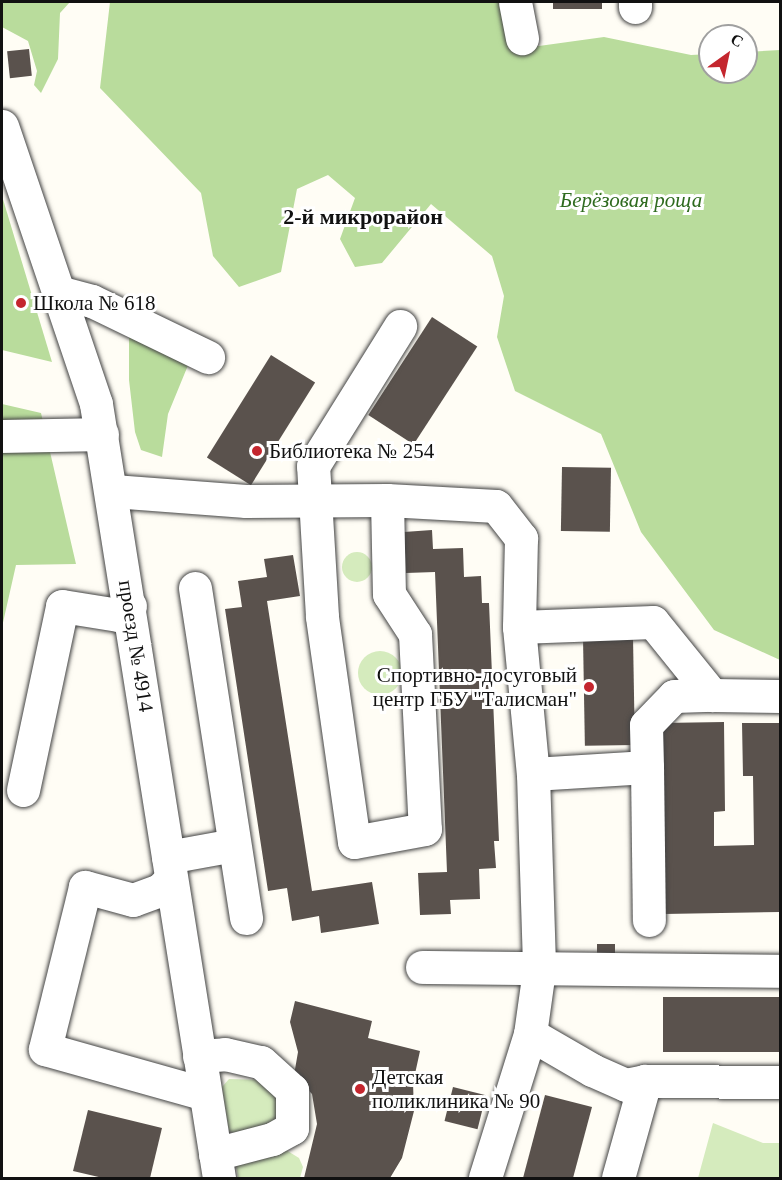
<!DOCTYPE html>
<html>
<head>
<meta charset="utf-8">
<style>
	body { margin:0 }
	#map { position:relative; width:782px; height:1180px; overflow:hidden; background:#fffdf5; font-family:Georgia,serif }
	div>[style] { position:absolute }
	.green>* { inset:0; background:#d5ebbd }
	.round { border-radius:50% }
	.forest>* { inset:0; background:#b9dc9c }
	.building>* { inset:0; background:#5a524d; transform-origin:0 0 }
	.roads { filter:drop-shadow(0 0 2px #444) drop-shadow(0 0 2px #444) }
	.minor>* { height:33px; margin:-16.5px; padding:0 16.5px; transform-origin:16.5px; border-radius:16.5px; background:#fff }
	.dots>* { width:16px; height:16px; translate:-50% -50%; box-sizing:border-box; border:3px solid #fff; border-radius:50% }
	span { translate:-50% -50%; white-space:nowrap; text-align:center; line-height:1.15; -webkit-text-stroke:6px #fff; paint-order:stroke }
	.park-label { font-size:21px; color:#2f6b1f; font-style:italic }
	.poi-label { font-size:21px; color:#111 }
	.left { translate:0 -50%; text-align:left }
	.right { translate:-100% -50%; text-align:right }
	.street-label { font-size:21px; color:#111 }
	.neighbourhood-label { font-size:22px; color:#111; font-weight:700 }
	.frame { position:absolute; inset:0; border:3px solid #111; pointer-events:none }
	.north { position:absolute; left:698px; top:24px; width:60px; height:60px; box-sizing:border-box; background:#fff; border:2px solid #a0a0a0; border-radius:50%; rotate:33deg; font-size:16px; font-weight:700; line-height:24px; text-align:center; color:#111 }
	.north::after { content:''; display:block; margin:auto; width:21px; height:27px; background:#c4262e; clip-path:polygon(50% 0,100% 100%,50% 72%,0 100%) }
</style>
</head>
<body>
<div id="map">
	<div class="green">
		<i class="round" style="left:342px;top:552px;width:30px;height:30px"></i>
		<i class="round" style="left:358px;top:651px;width:44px;height:44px"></i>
		<i style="clip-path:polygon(229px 1079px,263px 1080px,280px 1104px,273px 1125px,240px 1135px,229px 1131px,222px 1087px)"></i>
		<i style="clip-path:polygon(713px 1123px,763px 1143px,780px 1143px,780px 1178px,698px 1178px)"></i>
		<i style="clip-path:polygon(286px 1150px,299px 1158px,303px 1167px,300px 1178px,238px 1178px,236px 1164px)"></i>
	</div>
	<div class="forest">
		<i style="clip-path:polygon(2px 2px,70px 2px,60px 13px,58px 59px,41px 93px,34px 85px,37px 71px,28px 41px,2px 27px)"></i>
		<i style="clip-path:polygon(110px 2px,500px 2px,510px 50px,604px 37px,691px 55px,710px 54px,710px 72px,746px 72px,746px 52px,780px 50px,780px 660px,714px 630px,641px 532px,601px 434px,515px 391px,497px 337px,504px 296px,492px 256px,431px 204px,382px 263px,355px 267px,340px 239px,355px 198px,328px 175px,297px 189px,281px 272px,239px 287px,213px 256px,201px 193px,100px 88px)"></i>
		<i style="clip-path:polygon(2px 196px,52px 362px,2px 350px)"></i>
		<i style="clip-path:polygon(129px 330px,191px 358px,168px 414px,162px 457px,141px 450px,135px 432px,129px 380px)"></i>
		<i style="clip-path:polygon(2px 404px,41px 413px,76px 564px,16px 565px,2px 627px)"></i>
	</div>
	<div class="building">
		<i style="left:553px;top:2px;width:49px;height:7px"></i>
		<i style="left:29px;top:49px;width:27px;height:22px;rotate:84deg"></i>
		<i style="left:432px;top:317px;width:54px;height:117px;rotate:33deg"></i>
		<i style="left:271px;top:355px;width:52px;height:121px;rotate:32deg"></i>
		<i style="left:562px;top:467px;width:49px;height:64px;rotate:1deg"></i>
		<i style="clip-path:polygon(432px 530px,433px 549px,463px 548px,464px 577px,481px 576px,482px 603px,489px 603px,499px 841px,494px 841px,496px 868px,479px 869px,480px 899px,450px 900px,451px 914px,420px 915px,418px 873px,447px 872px,435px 572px,406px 573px,404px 532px)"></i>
		<i style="clip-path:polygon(293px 555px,300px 596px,267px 601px,312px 891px,372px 882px,379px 924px,321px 933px,319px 916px,292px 921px,287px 888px,268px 891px,225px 609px,242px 607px,238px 581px,267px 577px,264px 559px)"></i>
		<i style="left:633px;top:637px;width:108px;height:50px;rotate:89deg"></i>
		<i style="clip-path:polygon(724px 722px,725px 811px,714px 812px,714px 846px,754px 845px,753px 776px,743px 776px,742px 723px,780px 723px,780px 912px,664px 914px,662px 723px)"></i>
		<i style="left:597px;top:944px;width:18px;height:17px"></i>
		<i style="left:780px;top:997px;width:55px;height:117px;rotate:90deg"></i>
		<i style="clip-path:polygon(295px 1001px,372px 1021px,368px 1038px,420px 1051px,413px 1083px,414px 1111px,402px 1158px,390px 1178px,304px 1178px,317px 1124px,312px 1094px,294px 1075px,298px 1052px,290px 1022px)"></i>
		<i style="left:453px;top:1087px;width:34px;height:35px;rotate:14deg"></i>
		<i style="clip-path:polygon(545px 1095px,592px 1107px,573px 1178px,523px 1178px)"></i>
		<i style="clip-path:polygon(88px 1110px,162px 1128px,150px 1178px,103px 1178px,73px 1171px)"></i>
	</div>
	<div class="roads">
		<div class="minor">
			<i style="left:515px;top:2px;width:37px;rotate:79deg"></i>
			<i style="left:635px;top:2px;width:5px;rotate:90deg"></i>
			<i style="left:2px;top:126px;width:293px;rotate:71.3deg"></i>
			<i style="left:96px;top:404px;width:784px;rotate:80.97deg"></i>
			<i style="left:58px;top:292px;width:35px;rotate:15deg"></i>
			<i style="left:92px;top:301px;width:129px;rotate:25.8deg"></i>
			<i style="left:2px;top:436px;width:100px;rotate:-1.1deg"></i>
			<i style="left:113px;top:491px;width:133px;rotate:4.3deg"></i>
			<i style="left:246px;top:501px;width:141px;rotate:-0.4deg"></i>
			<i style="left:387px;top:500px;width:109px;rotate:3.2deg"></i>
			<i style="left:496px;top:506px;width:41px;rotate:52deg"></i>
			<i style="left:521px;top:538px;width:89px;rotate:91.3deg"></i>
			<i style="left:519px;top:627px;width:148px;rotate:84.6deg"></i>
			<i style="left:533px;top:774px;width:196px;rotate:88.2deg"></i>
			<i style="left:539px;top:970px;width:65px;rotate:98deg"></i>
			<i style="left:530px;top:1034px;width:151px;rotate:107.4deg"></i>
			<i style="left:387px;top:500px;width:94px;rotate:88.8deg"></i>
			<i style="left:389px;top:594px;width:48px;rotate:57deg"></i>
			<i style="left:415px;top:634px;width:195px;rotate:87.1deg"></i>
			<i style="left:425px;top:829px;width:72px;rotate:169.6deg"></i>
			<i style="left:354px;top:842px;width:228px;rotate:-98.1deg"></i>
			<i style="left:322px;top:616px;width:150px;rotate:-93.4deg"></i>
			<i style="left:313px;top:466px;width:165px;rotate:-58.1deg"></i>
			<i style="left:195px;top:588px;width:334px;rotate:81.2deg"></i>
			<i style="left:519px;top:627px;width:134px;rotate:-2.1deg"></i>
			<i style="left:653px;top:622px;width:94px;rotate:51.1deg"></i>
			<i style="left:712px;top:695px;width:68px;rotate:0.8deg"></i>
			<i style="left:647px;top:767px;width:153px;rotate:89.3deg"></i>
			<i style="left:533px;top:774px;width:114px;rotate:-3.5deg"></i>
			<i style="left:647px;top:767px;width:42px;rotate:-91.4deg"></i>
			<i style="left:646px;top:725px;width:40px;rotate:-46deg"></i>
			<i style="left:674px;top:696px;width:38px;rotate:-2deg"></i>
			<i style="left:23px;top:790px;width:188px;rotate:-78deg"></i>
			<i style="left:62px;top:606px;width:57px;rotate:9.1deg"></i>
			<i style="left:118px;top:615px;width:15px;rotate:-37deg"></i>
			<i style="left:168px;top:857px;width:67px;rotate:-10.3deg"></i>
			<i style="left:171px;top:879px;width:16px;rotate:135deg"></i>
			<i style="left:160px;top:890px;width:29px;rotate:160deg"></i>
			<i style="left:133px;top:900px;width:50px;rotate:-164.8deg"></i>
			<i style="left:85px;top:887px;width:167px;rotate:103.9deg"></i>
			<i style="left:45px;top:1049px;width:166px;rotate:15.7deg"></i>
			<i style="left:422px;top:967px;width:358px;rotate:0.6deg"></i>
			<i style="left:530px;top:1034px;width:72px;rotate:30.1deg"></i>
			<i style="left:592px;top:1070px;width:37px;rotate:24deg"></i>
			<i style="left:626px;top:1085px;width:19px;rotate:-12deg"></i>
			<i style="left:199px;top:1056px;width:26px;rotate:-4deg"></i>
			<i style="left:225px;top:1054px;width:37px;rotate:13deg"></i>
			<i style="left:261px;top:1062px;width:42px;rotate:42.1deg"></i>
			<i style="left:292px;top:1090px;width:38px;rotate:90deg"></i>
			<i style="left:292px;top:1128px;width:23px;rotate:151deg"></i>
			<i style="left:272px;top:1139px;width:59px;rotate:165.3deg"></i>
			<i style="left:618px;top:1178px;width:101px;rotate:-74.4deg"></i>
			<i style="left:645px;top:1081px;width:135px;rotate:0.4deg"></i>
		</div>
	</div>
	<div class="dots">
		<i style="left:21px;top:303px;background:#c4262e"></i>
		<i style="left:257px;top:451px;background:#c4262e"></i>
		<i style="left:589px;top:687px;background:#c4262e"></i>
		<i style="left:360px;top:1089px;background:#c4262e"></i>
	</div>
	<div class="park-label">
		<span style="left:631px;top:200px">Берёзовая роща</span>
	</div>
	<div class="poi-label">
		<span class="left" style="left:33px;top:303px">Школа № 618</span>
		<span class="left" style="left:269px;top:451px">Библиотека № 254</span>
		<span class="right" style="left:577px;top:687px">Спортивно-досуговый<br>центр ГБУ "Талисман"</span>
		<span class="left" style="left:372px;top:1089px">Детская<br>поликлиника № 90</span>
	</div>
	<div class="street-label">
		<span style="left:136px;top:646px;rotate:81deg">проезд № 4914</span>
	</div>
	<div class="neighbourhood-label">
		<span style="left:363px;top:217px">2-й микрорайон</span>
	</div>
	<div class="frame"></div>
	<div class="north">С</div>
</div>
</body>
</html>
